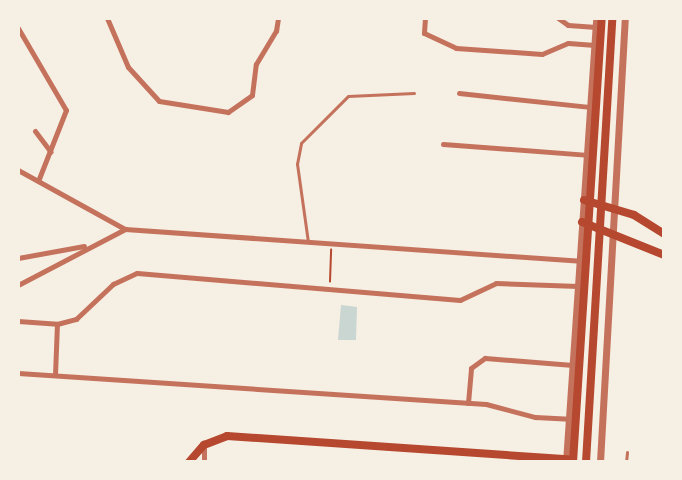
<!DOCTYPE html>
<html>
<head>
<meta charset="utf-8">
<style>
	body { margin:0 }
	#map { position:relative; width:682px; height:480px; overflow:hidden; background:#f6efe4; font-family:"PT Serif",serif }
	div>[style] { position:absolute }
	.water>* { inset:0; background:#c9d6d2 }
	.path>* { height:1.5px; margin:-0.75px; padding:0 0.75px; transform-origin:0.75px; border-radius:0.75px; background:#b5482f }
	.service>* { height:3px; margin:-1.5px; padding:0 1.5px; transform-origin:1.5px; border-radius:1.5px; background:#c5725c }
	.minor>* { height:5px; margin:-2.5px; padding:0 2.5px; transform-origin:2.5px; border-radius:2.5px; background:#c5725c }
	.tertiary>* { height:7px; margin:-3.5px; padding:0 3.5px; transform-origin:3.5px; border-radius:3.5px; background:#c5725c }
	.secondary>* { height:8px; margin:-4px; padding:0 4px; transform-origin:4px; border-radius:4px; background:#b5482f }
	.primary>* { height:8px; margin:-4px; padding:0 4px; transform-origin:4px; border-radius:4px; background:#b5482f }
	span { translate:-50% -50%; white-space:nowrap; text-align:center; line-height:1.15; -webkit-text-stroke:6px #f6efe4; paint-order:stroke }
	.frame { position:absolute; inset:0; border:20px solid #f6efe4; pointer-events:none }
</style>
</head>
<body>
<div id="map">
	<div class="water">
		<i style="clip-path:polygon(341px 305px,357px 307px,356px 340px,338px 340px)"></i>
	</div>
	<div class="path">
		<i style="left:330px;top:282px;width:32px;rotate:-88deg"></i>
	</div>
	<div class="service">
		<i style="left:308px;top:242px;width:79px;rotate:-98deg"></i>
		<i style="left:297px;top:164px;width:21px;rotate:-79deg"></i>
		<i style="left:301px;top:143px;width:66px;rotate:-45deg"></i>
		<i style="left:348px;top:96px;width:66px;rotate:-2.6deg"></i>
		<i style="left:626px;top:462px;width:10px;rotate:-84deg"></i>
	</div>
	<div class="minor">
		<i style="left:107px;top:18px;width:53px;rotate:66.8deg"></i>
		<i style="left:128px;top:67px;width:46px;rotate:47.6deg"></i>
		<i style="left:159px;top:101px;width:70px;rotate:9.1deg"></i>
		<i style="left:228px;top:112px;width:29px;rotate:-35deg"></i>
		<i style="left:252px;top:95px;width:31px;rotate:-83deg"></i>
		<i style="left:256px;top:64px;width:39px;rotate:-59deg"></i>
		<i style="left:276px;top:31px;width:13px;rotate:-81deg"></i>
		<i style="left:425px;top:18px;width:15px;rotate:94deg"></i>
		<i style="left:424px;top:33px;width:35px;rotate:25deg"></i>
		<i style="left:456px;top:48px;width:86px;rotate:4deg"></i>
		<i style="left:542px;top:54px;width:28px;rotate:-23deg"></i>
		<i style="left:568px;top:43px;width:27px;rotate:4deg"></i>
		<i style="left:558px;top:18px;width:12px;rotate:35deg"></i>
		<i style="left:568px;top:25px;width:28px;rotate:4deg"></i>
		<i style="left:18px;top:28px;width:95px;rotate:59.7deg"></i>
		<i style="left:66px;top:110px;width:76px;rotate:111.5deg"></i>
		<i style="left:459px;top:93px;width:133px;rotate:6.1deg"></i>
		<i style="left:35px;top:131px;width:26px;rotate:53deg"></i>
		<i style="left:443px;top:144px;width:145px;rotate:4.3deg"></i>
		<i style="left:18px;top:170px;width:122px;rotate:28.9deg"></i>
		<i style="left:125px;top:229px;width:456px;rotate:4deg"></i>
		<i style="left:18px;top:258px;width:67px;rotate:-10.3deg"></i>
		<i style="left:18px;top:285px;width:121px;rotate:-27.6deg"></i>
		<i style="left:18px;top:321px;width:39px;rotate:4deg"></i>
		<i style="left:57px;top:324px;width:20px;rotate:-15deg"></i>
		<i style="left:76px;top:319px;width:51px;rotate:-43.4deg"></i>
		<i style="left:113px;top:284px;width:26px;rotate:-25deg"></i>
		<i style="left:137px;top:273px;width:324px;rotate:4.8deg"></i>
		<i style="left:460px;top:300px;width:40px;rotate:-25deg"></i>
		<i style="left:496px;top:283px;width:82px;rotate:2.1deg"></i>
		<i style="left:18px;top:373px;width:469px;rotate:3.8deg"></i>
		<i style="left:486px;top:404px;width:51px;rotate:14.9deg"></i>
		<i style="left:535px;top:417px;width:34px;rotate:3deg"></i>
		<i style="left:55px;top:375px;width:51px;rotate:-87.8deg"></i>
		<i style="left:468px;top:403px;width:35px;rotate:-85deg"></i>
		<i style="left:471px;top:368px;width:17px;rotate:-36deg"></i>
		<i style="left:485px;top:358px;width:88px;rotate:4.5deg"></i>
		<i style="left:204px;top:445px;width:17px;rotate:90deg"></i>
	</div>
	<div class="tertiary">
		<i style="left:566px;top:462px;width:445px;rotate:-86.1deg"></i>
		<i style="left:600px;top:462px;width:445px;rotate:-86.8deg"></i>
	</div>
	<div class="secondary">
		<i style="left:584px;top:200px;width:52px;rotate:16.7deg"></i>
		<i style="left:634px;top:215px;width:36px;rotate:32deg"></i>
		<i style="left:582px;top:222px;width:88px;rotate:21.9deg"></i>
		<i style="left:189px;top:462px;width:23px;rotate:-49deg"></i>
		<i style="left:204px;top:445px;width:25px;rotate:-21deg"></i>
		<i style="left:227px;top:436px;width:341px;rotate:3.9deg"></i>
	</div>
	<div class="primary">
		<i style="left:573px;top:462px;width:445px;rotate:-86.3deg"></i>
		<i style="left:586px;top:462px;width:445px;rotate:-86.6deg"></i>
	</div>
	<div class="frame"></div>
</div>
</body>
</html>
